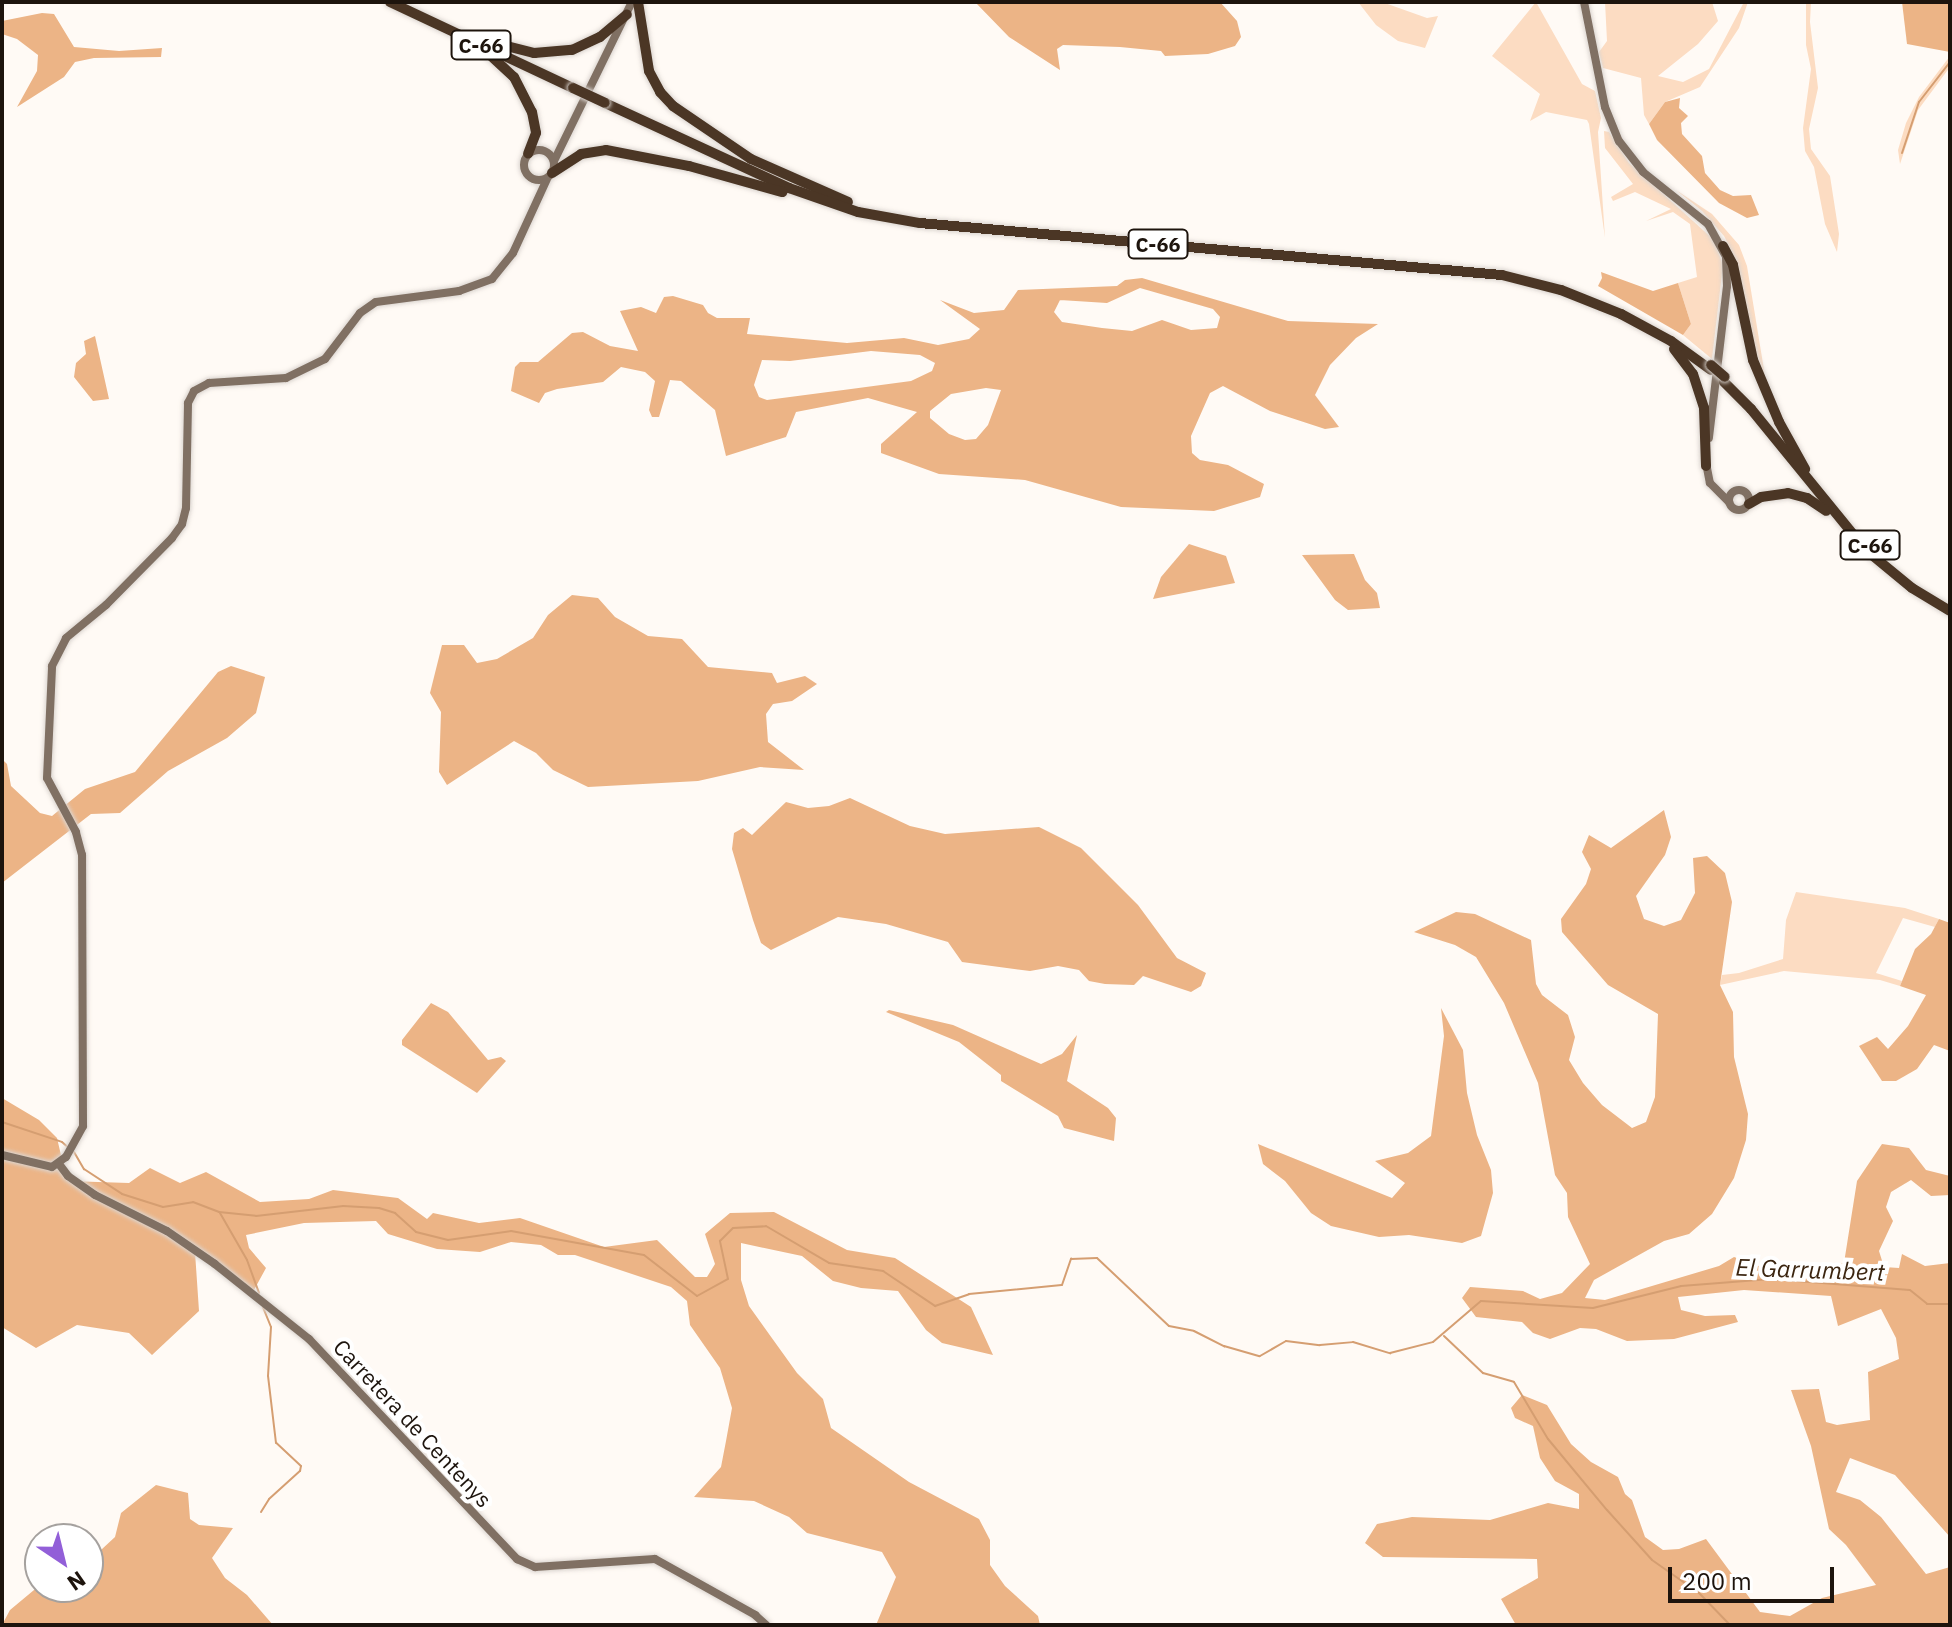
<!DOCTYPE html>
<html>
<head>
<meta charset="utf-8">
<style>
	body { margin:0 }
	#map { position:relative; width:1952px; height:1627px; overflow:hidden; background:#fffaf5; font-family:"IBM Plex Sans",sans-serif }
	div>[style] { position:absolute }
	.green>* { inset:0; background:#fcdcc2 }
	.forest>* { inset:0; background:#ecb486 }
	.stream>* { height:2px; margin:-1px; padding:0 1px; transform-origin:1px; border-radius:1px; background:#d59e71 }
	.roads { filter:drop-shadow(0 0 2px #dbd5d0) drop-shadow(0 0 2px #dbd5d0) }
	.secondary>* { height:8px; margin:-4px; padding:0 4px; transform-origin:4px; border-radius:4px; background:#807063 }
	.secondary>.ring { margin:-4px; padding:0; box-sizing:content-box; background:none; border:8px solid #807063; border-radius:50% }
	.highway>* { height:10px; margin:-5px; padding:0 5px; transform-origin:5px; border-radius:5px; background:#4b3625 }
	.bridges { filter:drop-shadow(0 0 2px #dbd5d0) drop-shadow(0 0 2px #dbd5d0) }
	.highway-bridge>* { height:10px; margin:-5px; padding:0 5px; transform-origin:5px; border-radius:5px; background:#4b3625 }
	span { translate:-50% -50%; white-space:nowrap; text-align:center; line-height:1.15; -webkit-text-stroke:8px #fff; paint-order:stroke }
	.shield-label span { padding:2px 6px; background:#fff; border:2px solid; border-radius:6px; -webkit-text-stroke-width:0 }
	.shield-label { font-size:20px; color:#1d140d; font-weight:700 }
	.street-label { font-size:22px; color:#1d140d }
	.water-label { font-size:24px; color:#3b2510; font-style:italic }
	.frame { position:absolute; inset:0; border:4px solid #1d140d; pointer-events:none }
	.north { position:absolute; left:24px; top:1523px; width:80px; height:80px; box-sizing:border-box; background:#fff; border:2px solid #a5a19e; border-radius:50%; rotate:145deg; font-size:22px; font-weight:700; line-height:32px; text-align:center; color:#1d140d }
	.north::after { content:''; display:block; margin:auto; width:28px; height:36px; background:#925fd8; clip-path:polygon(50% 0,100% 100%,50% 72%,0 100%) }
	.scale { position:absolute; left:1668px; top:1567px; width:166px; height:36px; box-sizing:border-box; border:4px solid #1d140d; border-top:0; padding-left:10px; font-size:24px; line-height:28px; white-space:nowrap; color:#1d140d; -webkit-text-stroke:6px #fff; paint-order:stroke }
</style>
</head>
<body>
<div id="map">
	<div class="green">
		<i style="clip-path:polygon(1358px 2px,1382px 2px,1427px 18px,1438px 16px,1425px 48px,1398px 41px,1376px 25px)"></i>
		<i style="clip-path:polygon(1536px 2px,1582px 84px,1595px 91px,1601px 118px,1598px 132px,1605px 238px,1589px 124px,1587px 120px,1546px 112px,1530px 121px,1540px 94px,1492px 56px)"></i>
		<i style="clip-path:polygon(1605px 2px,1712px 2px,1718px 21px,1698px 44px,1658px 76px,1683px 82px,1709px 69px,1744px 2px,1748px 2px,1739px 28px,1700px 87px,1665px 102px,1649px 124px,1644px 115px,1641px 78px,1603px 68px,1599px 52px,1607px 41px)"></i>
		<i style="clip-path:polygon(1806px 2px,1811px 2px,1810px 22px,1818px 88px,1809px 129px,1811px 149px,1830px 176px,1839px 234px,1837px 252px,1825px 224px,1814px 167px,1805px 151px,1803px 128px,1811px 69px,1806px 45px)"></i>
		<i style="clip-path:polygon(1950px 56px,1950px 67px,1918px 110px,1900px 164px,1898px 150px,1906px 123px,1919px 97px)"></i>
		<i style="clip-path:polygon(1604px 131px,1609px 132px,1629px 163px,1714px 240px,1723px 265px,1712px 359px,1683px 335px,1691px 324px,1678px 283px,1697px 277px,1690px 224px,1673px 212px,1646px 221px,1671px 209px,1635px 192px,1613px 201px,1611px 197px,1633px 184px,1605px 148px)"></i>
		<i style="clip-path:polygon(1676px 190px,1712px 214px,1739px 245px,1747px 266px,1765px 376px,1753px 344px,1736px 260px,1724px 236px,1702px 211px)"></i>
		<i style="clip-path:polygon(1796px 892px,1905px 908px,1939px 919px,1935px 927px,1903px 918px,1876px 973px,1902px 981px,1900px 986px,1880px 980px,1784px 971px,1720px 985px,1722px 975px,1739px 973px,1783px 959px,1786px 920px)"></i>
	</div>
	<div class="forest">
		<i style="clip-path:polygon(975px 2px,1220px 2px,1237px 21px,1241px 37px,1235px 46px,1208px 54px,1165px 56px,1161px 51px,1120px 47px,1063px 45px,1057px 49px,1060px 70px,1009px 37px)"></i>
		<i style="clip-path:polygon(1902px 2px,1950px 2px,1950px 52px,1907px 44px)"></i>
		<i style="clip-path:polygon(42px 13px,54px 14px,74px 47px,119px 51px,162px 48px,161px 57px,94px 58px,75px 62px,64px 77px,17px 107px,37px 71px,38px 55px,17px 39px,2px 34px,2px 21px)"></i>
		<i style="clip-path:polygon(1680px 98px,1679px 108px,1688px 116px,1681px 123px,1682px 134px,1702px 156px,1705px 173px,1720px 190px,1733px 196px,1751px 195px,1759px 215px,1747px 218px,1719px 203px,1657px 140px,1649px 124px,1665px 102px)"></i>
		<i style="clip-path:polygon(1601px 272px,1653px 291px,1678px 283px,1691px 324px,1683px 335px,1598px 286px,1602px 278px)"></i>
		<i style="clip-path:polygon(evenodd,1142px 278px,1288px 321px,1378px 324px,1356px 338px,1330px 365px,1315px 395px,1339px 427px,1325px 429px,1270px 411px,1223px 386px,1210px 393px,1191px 436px,1192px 453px,1200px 460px,1228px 465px,1264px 484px,1260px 497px,1214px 511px,1121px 507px,1025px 480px,939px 474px,881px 453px,881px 444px,917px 412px,868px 398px,796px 412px,786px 437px,726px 456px,715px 410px,681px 381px,670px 380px,659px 417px,652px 417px,649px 410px,655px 381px,645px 372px,621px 367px,603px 382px,557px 389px,545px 393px,539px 403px,511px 391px,515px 367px,520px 362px,538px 362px,572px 333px,583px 332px,610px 346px,638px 351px,620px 311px,641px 307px,656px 313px,664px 297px,673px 296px,703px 305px,708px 313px,717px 318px,750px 318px,747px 334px,847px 343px,904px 338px,938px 345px,969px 339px,980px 329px,940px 300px,974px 313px,1004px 310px,1018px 290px,1117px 286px,1125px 280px,1142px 278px,1140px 288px,1213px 309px,1220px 317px,1217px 328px,1191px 330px,1162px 320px,1132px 331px,1102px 328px,1062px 322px,1054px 312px,1060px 300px,1107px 303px,1140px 288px,1142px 278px,871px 351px,920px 355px,935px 363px,932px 371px,911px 381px,851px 389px,767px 400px,759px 397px,754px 385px,762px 360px,790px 361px,871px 351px,1142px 278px,986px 388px,1001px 390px,988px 425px,976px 439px,965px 440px,949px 434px,930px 418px,930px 411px,951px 394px,986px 388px)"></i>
		<i style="clip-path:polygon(95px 336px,109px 399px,93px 401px,74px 377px,76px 363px,86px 354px,84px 341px)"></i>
		<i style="clip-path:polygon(1189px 544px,1226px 556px,1235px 583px,1153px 599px,1161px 577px)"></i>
		<i style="clip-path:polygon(1354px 554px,1365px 580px,1377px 593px,1380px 608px,1348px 610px,1335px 600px,1302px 555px)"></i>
		<i style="clip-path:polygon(572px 595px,598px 598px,615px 617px,648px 636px,682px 639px,708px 667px,772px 673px,777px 683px,805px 676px,817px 684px,792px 701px,773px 704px,766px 714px,768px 742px,804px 770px,760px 767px,698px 781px,588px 787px,553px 770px,536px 753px,514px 741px,447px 785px,439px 772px,441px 712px,430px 693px,442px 645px,464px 645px,477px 663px,497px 659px,533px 638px,548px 615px)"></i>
		<i style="clip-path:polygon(231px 666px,265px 677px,256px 713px,227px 738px,168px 771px,120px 813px,91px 814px,2px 883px,2px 759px,7px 764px,11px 786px,40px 813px,52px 816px,85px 789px,135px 772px,218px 672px)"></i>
		<i style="clip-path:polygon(850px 798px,910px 826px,945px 834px,1039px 827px,1081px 848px,1138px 905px,1177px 958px,1206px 973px,1201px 986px,1191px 992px,1143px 976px,1134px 985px,1105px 984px,1089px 981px,1079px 970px,1058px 966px,1030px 971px,962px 962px,948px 942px,886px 924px,838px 917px,771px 950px,761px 943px,753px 920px,732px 849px,734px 833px,743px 828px,752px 835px,786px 802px,808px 808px,829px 806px)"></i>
		<i style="clip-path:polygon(1664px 810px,1671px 837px,1665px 855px,1636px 896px,1644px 919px,1664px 926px,1681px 920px,1695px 893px,1693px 858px,1707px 856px,1725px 873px,1732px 902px,1720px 985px,1733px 1012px,1734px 1057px,1748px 1114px,1746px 1140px,1734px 1178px,1712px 1214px,1689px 1234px,1664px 1241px,1594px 1280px,1585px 1298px,1605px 1300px,1719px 1266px,1734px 1257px,1767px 1269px,1821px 1270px,1844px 1263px,1857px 1181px,1882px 1144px,1909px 1148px,1926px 1170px,1950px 1176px,1950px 1195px,1931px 1196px,1911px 1180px,1891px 1192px,1886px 1207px,1893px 1221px,1879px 1251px,1884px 1267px,1899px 1268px,1902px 1254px,1925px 1266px,1950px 1263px,1950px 1537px,1895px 1475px,1850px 1458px,1836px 1492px,1860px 1500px,1881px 1517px,1926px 1574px,1950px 1567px,1950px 1625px,1516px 1625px,1501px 1599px,1538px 1578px,1537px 1559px,1383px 1557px,1365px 1543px,1377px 1524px,1412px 1517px,1490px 1520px,1548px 1503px,1579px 1509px,1579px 1494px,1555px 1481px,1540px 1458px,1533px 1426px,1515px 1418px,1511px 1408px,1522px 1395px,1547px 1405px,1571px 1444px,1591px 1462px,1618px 1477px,1625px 1494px,1632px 1500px,1645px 1537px,1663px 1550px,1679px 1549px,1706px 1539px,1760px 1612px,1790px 1616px,1822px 1598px,1876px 1585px,1846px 1545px,1829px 1529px,1811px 1446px,1791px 1390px,1819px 1389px,1826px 1422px,1837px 1425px,1870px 1420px,1868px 1372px,1899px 1359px,1896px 1338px,1881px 1309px,1838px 1326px,1831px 1296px,1744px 1290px,1678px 1297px,1681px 1310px,1705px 1316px,1735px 1315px,1738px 1322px,1674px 1339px,1627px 1341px,1596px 1329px,1580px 1328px,1550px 1339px,1533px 1333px,1522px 1322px,1476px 1317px,1462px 1298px,1470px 1287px,1523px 1291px,1540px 1299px,1562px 1293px,1590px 1264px,1568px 1217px,1567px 1193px,1555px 1175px,1538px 1083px,1504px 1003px,1476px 957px,1455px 945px,1414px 932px,1456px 912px,1475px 914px,1531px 940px,1536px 984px,1542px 995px,1568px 1015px,1575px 1037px,1569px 1060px,1583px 1083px,1602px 1105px,1632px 1128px,1646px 1122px,1655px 1097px,1658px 1014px,1608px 985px,1562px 932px,1561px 919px,1586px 884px,1591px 869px,1582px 852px,1589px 835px,1611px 848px)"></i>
		<i style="clip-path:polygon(1939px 919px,1950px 923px,1950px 1051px,1934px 1045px,1917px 1069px,1896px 1081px,1882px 1081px,1859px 1046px,1877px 1037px,1888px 1049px,1908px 1026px,1926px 995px,1900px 986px,1915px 949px,1931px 934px)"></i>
		<i style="clip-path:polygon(431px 1003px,448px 1012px,488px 1060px,501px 1057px,506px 1061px,477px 1093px,402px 1045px,402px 1040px)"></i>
		<i style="clip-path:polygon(1441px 1008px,1463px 1050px,1467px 1093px,1477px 1135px,1491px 1170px,1493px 1193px,1481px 1236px,1462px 1243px,1409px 1235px,1379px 1237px,1331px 1226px,1311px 1213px,1285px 1181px,1263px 1164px,1258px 1144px,1392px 1198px,1405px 1183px,1375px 1161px,1408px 1153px,1431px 1136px,1444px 1036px)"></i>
		<i style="clip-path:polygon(889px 1010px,953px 1025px,1041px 1064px,1062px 1054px,1077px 1035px,1067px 1081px,1108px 1108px,1116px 1118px,1114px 1141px,1064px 1128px,1058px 1116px,1001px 1081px,1001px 1075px,959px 1042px,886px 1012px)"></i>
		<i style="clip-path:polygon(2px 1098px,39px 1120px,57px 1138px,67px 1181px,129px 1183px,150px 1168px,180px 1183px,206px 1172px,260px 1202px,309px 1199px,333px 1190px,398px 1198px,427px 1219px,433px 1213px,479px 1223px,520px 1218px,604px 1247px,657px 1240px,695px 1277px,707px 1277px,715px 1264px,705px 1234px,730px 1213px,774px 1212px,847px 1250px,895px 1258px,971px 1307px,993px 1355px,942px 1343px,926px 1330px,898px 1291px,861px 1288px,833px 1281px,802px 1256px,741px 1243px,741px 1280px,749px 1306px,797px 1373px,823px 1399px,831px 1428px,909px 1482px,979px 1519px,990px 1540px,990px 1565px,1005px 1586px,1038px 1616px,1040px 1625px,876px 1625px,896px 1577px,882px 1552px,807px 1533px,789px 1517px,754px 1501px,694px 1497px,721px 1467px,726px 1441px,732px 1408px,720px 1368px,690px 1325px,687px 1301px,671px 1287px,575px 1255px,558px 1255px,541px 1245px,511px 1242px,480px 1252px,437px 1249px,388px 1234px,376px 1221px,304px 1223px,246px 1235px,249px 1248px,266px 1268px,254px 1290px,195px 1252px,199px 1311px,152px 1355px,129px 1333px,77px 1325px,36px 1348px,2px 1327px)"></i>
		<i style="clip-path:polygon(156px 1485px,188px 1493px,190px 1519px,199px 1525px,233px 1528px,212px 1558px,225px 1578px,247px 1595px,273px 1625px,2px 1625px,10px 1610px,40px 1585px,88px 1587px,88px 1562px,115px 1537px,121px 1513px)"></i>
	</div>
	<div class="stream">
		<i style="left:1902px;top:153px;width:54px;rotate:-71.6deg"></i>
		<i style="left:1919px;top:102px;width:51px;rotate:-52.2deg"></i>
		<i style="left:2px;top:1122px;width:63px;rotate:18.4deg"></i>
		<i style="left:62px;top:1142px;width:9px;rotate:41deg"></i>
		<i style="left:74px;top:1152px;width:20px;rotate:60deg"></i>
		<i style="left:84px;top:1169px;width:45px;rotate:33.3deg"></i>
		<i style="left:122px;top:1194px;width:43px;rotate:17.6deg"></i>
		<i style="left:163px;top:1207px;width:30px;rotate:-9deg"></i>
		<i style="left:193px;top:1202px;width:28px;rotate:21deg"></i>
		<i style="left:219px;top:1212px;width:37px;rotate:6deg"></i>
		<i style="left:256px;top:1216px;width:88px;rotate:-6.6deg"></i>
		<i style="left:343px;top:1206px;width:36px;rotate:3deg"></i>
		<i style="left:379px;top:1208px;width:17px;rotate:17deg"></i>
		<i style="left:395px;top:1213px;width:28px;rotate:42deg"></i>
		<i style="left:416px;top:1232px;width:33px;rotate:14deg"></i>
		<i style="left:448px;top:1240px;width:64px;rotate:-8.1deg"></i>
		<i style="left:511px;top:1231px;width:135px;rotate:10.2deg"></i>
		<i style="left:644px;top:1255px;width:67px;rotate:37.7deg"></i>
		<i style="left:697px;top:1296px;width:35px;rotate:-29deg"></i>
		<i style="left:728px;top:1279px;width:39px;rotate:-102deg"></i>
		<i style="left:720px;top:1241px;width:18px;rotate:-45deg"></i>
		<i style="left:733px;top:1228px;width:33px;rotate:-3deg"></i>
		<i style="left:766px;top:1226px;width:73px;rotate:30.4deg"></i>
		<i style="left:829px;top:1263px;width:55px;rotate:8.4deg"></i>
		<i style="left:883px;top:1271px;width:63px;rotate:33.9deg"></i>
		<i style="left:935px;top:1306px;width:36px;rotate:-19deg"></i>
		<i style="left:969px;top:1294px;width:93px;rotate:-5.5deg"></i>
		<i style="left:1062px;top:1285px;width:28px;rotate:-71deg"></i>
		<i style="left:1071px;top:1259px;width:26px;rotate:-2deg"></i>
		<i style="left:1097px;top:1258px;width:99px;rotate:43.4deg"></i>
		<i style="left:1169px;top:1326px;width:25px;rotate:11deg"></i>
		<i style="left:1194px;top:1331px;width:34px;rotate:27deg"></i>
		<i style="left:1224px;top:1346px;width:37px;rotate:16deg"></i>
		<i style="left:1260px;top:1356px;width:30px;rotate:-30deg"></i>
		<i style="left:1286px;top:1341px;width:34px;rotate:7deg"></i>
		<i style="left:1320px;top:1345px;width:33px;rotate:-5deg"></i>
		<i style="left:1353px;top:1342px;width:39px;rotate:17deg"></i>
		<i style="left:1390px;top:1353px;width:44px;rotate:-14.3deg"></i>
		<i style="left:1433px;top:1342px;width:63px;rotate:-40.5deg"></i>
		<i style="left:1481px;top:1301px;width:112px;rotate:3.6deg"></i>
		<i style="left:1593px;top:1308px;width:91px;rotate:-14deg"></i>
		<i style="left:1681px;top:1286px;width:90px;rotate:-4.4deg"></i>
		<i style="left:1771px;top:1279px;width:139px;rotate:4.5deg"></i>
		<i style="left:1910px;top:1290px;width:22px;rotate:39deg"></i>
		<i style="left:1927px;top:1304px;width:23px"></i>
		<i style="left:220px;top:1213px;width:54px;rotate:60.1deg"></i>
		<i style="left:247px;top:1260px;width:35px;rotate:70deg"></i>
		<i style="left:1444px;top:1336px;width:54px;rotate:43.5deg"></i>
		<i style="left:1483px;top:1373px;width:32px;rotate:16deg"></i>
		<i style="left:1514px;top:1382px;width:66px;rotate:59.2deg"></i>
		<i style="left:1548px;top:1439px;width:92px;rotate:50.3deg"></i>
		<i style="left:1607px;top:1510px;width:67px;rotate:48deg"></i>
		<i style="left:1652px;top:1560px;width:57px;rotate:35.1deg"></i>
		<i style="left:1699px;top:1593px;width:45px;rotate:45.9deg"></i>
		<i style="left:261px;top:1512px;width:15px;rotate:-58deg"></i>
		<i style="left:269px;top:1499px;width:42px;rotate:-42.1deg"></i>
		<i style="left:300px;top:1471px;width:5px;rotate:-79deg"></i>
		<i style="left:301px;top:1466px;width:34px;rotate:-137deg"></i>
		<i style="left:276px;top:1443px;width:67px;rotate:-96.8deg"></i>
		<i style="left:268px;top:1376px;width:49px;rotate:-86.5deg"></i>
		<i style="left:271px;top:1327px;width:22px;rotate:-112deg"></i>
	</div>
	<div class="roads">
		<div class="secondary">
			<i style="left:1584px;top:2px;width:107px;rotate:78.7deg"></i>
			<i style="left:1605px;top:107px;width:37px;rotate:68deg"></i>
			<i style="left:1619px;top:141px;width:39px;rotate:52deg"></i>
			<i style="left:1643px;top:172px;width:83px;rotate:38.7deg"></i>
			<i style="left:1708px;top:224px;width:38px;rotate:61deg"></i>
			<i style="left:1726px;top:257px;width:29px;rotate:88deg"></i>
			<i style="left:1727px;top:286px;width:153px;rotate:96.8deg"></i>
			<i class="ring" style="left:524px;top:150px;width:22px;height:22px"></i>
			<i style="left:554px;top:161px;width:177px;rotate:-63.9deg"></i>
			<i style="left:1706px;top:463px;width:20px;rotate:79deg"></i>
			<i style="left:1710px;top:483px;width:27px;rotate:45deg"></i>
			<i class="ring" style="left:1729px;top:490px;width:12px;height:12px"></i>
			<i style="left:2px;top:1155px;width:51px;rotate:13.5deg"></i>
			<i style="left:52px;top:1167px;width:17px;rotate:-36deg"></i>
			<i style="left:66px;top:1157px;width:35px;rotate:-61deg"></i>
			<i style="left:83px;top:1126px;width:271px;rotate:-90.2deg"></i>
			<i style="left:82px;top:855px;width:24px;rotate:-105deg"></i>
			<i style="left:76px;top:832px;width:61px;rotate:-118.2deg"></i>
			<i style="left:47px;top:778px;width:112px;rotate:-87.4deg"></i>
			<i style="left:52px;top:666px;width:31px;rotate:-63deg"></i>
			<i style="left:66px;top:638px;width:52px;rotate:-39.5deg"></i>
			<i style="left:106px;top:605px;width:94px;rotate:-45.4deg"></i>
			<i style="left:172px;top:538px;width:17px;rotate:-54deg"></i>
			<i style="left:182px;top:524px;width:16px;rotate:-76deg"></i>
			<i style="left:186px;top:508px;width:105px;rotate:-88.9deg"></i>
			<i style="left:188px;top:403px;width:13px;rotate:-63deg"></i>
			<i style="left:194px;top:391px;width:17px;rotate:-28deg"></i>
			<i style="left:209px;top:383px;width:77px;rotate:-3.7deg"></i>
			<i style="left:286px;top:378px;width:43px;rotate:-26deg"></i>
			<i style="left:325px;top:359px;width:58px;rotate:-52.7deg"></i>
			<i style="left:360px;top:313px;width:19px;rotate:-35deg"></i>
			<i style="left:376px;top:302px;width:84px;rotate:-7.5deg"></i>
			<i style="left:459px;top:291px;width:35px;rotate:-20deg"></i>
			<i style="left:492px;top:279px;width:33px;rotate:-51deg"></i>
			<i style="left:513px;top:253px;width:81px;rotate:-65.3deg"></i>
			<i style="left:59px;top:1164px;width:15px;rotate:53deg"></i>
			<i style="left:68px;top:1176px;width:33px;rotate:35deg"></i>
			<i style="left:95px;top:1195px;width:80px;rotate:26.6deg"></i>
			<i style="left:167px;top:1231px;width:58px;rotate:34.5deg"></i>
			<i style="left:215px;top:1264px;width:120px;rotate:38.6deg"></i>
			<i style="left:309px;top:1339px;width:303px;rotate:46.6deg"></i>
			<i style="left:517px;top:1559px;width:20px;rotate:24deg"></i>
			<i style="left:535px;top:1567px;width:120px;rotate:-3.8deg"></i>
			<i style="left:655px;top:1559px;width:115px;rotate:29.2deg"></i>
			<i style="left:755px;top:1615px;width:15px;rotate:42deg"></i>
		</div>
		<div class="highway">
			<i style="left:390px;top:2px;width:202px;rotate:25.2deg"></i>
			<i style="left:638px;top:2px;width:70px;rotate:80.9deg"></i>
			<i style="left:649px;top:71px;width:24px;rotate:62deg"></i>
			<i style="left:660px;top:92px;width:19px;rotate:47deg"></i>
			<i style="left:673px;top:106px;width:94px;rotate:34.2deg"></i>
			<i style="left:751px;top:159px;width:106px;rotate:23.9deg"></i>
			<i style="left:487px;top:41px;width:49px;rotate:14.3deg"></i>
			<i style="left:534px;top:53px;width:38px;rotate:-5deg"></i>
			<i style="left:572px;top:50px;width:31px;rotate:-25deg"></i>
			<i style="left:600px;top:37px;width:35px;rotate:-40deg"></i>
			<i style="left:489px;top:54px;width:34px;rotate:43deg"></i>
			<i style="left:514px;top:77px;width:39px;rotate:63deg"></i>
			<i style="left:532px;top:112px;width:21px;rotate:79deg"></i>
			<i style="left:536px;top:133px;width:22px;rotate:111deg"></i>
			<i style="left:605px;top:103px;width:203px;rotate:24.8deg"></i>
			<i style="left:789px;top:188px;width:73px;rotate:19.2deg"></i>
			<i style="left:858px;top:212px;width:63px;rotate:10.1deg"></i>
			<i style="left:920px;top:223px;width:584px;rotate:5.11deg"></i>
			<i style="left:1502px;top:275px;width:61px;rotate:14.3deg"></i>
			<i style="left:1561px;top:290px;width:65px;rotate:21.8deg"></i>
			<i style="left:1621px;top:314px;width:57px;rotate:28.4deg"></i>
			<i style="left:1671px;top:341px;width:49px;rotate:35.9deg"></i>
			<i style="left:552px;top:173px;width:35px;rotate:-33deg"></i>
			<i style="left:581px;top:154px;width:25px;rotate:-9deg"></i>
			<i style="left:606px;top:150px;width:85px;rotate:10.9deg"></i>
			<i style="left:689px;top:166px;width:97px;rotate:15.6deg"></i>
			<i style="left:1723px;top:246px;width:21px;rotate:62deg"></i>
			<i style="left:1733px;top:265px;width:97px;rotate:78.1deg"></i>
			<i style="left:1753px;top:360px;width:67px;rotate:67.2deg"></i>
			<i style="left:1779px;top:422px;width:54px;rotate:61deg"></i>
			<i style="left:1674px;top:349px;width:31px;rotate:53deg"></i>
			<i style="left:1693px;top:374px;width:36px;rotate:72deg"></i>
			<i style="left:1704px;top:408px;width:58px;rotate:88deg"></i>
			<i style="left:1724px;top:382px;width:38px;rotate:45deg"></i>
			<i style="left:1751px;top:409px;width:183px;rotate:50.8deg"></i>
			<i style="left:1867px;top:551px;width:58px;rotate:39.4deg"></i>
			<i style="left:1912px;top:588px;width:44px;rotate:31.2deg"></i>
			<i style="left:1749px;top:504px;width:14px;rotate:-30deg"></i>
			<i style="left:1761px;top:497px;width:27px;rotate:-8deg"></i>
			<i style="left:1788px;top:493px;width:20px;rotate:15deg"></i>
			<i style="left:1807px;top:498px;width:23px;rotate:34deg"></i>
		</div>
	</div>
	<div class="bridges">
		<div class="highway-bridge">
			<i style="left:573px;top:88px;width:35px;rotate:25deg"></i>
			<i style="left:1711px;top:365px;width:18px;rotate:41deg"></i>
		</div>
	</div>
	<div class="shield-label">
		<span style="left:481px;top:45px">C-66</span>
		<span style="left:1158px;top:244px">C-66</span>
		<span style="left:1870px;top:545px">C-66</span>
	</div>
	<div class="street-label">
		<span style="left:413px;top:1423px;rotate:47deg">Carretera de Centenys</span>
	</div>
	<div class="water-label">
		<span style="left:1810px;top:1270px;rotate:2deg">El Garrumbert</span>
	</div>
	<div class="frame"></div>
	<div class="north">N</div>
	<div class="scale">200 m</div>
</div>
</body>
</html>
